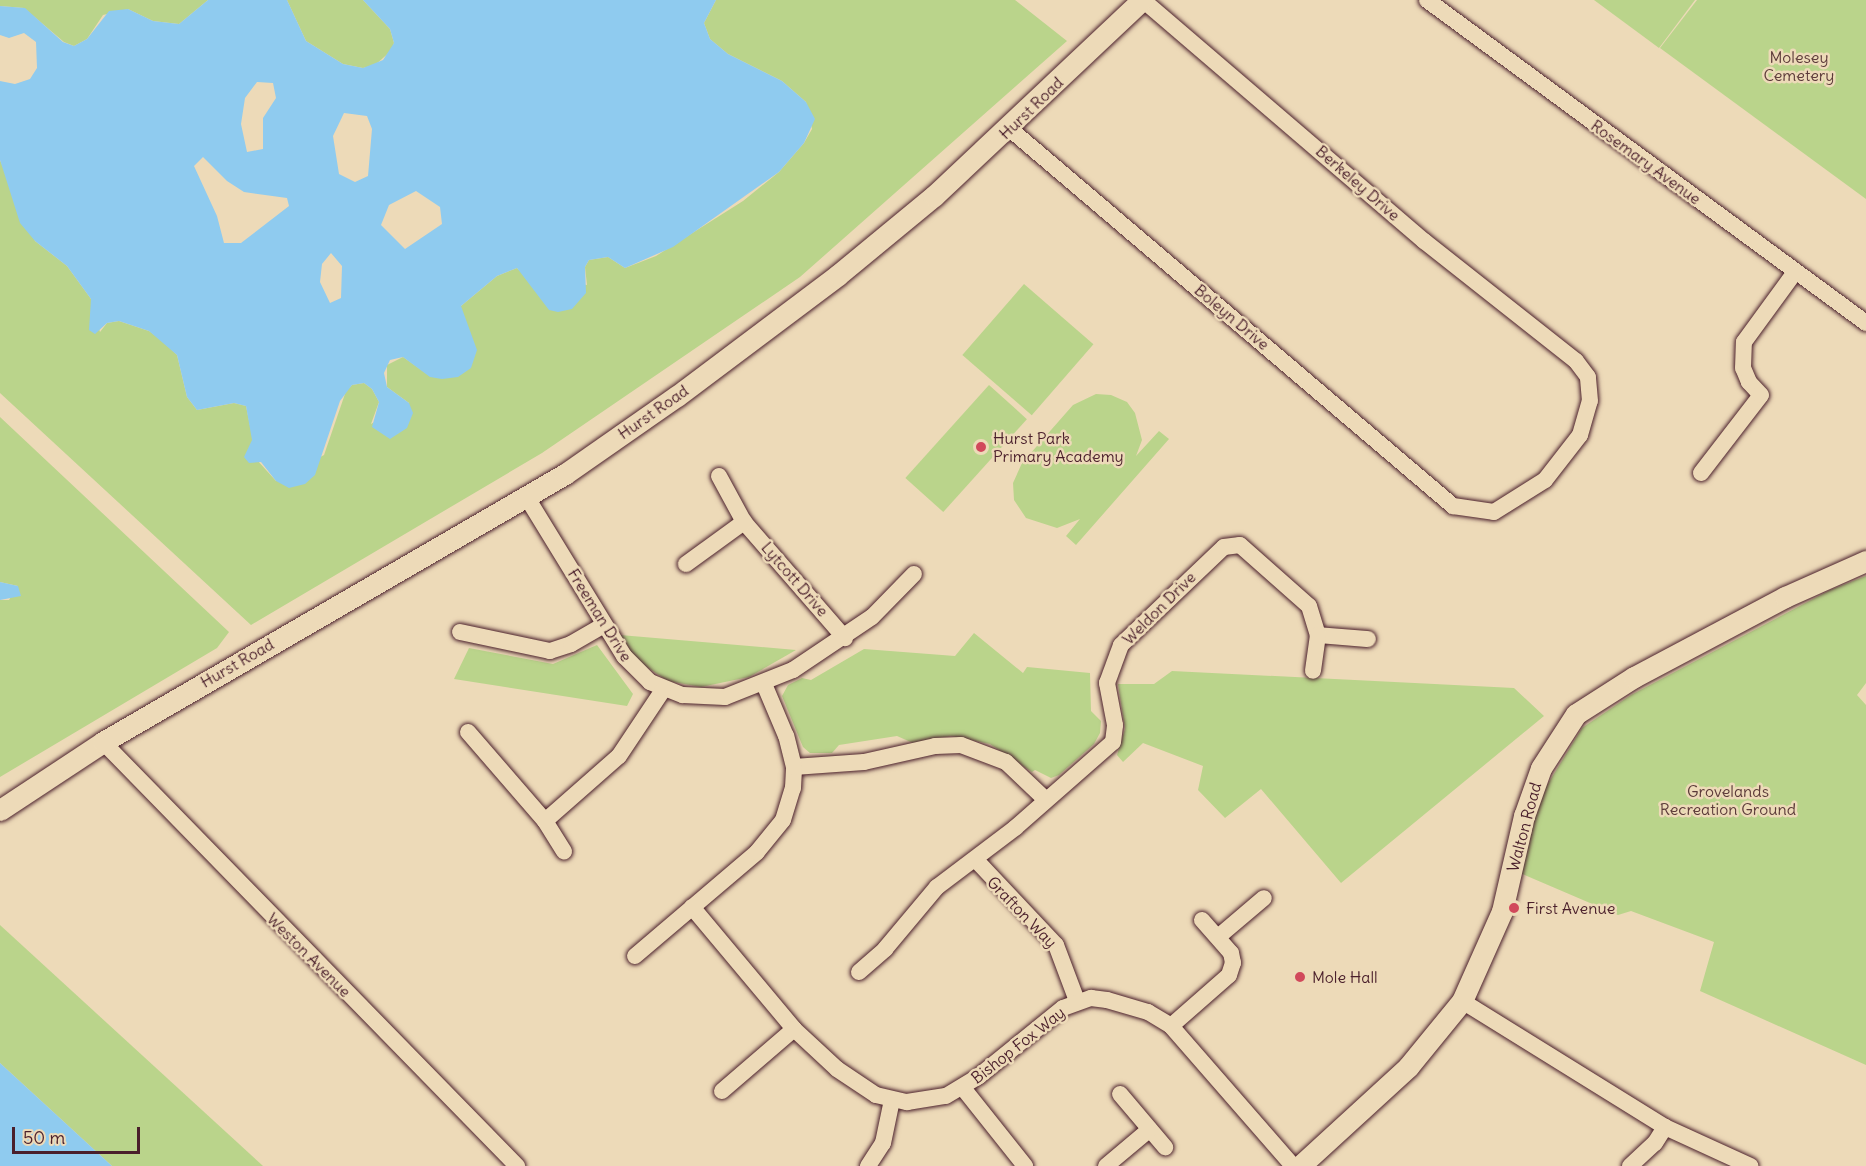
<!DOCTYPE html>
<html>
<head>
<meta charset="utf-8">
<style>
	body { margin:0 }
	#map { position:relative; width:1866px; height:1166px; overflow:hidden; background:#eddab8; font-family:Delius,sans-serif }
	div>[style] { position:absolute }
	.green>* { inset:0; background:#bad48b; transform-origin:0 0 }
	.water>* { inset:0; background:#8fcbef }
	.roads { filter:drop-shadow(0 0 2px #4a1f2b) drop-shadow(0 0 2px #4a1f2b) }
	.minor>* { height:16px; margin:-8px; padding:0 8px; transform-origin:8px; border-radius:8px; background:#eddab8 }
	.major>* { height:21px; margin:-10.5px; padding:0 10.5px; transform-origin:10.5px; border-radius:10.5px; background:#eddab8 }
	.dots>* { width:16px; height:16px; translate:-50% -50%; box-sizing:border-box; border:3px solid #eddab8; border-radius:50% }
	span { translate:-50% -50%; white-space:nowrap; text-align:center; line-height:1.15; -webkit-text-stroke:5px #eddab8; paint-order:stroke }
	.park-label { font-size:16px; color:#5b3a39 }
	.street-label { font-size:16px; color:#4a1f2b }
	.poi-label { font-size:16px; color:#4a1f2b }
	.left { translate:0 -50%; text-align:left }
	.scale { position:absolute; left:12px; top:1127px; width:128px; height:27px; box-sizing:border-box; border:3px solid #4a1f2b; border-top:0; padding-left:8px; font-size:18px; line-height:21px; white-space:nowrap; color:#4a1f2b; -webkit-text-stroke:4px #eddab8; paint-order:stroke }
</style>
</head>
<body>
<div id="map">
	<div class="green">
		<i style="clip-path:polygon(0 0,208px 0,179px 24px,153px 21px,128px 9px,103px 15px,87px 39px,74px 46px,64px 42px,24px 8px,0 6px)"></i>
		<i style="clip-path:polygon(287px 0,363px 0,390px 29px,394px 43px,391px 51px,375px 65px,363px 68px,343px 64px,306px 41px)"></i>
		<i style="clip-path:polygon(716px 0,1015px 0,1067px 41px,800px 277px,542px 453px,251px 625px,0 393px,0 160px,35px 241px,67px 266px,91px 299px,100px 332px,107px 323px,119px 321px,149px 331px,163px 341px,177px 355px,187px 397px,197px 410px,234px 403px,246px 406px,257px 460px,276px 481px,324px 455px,346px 391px,352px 385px,364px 383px,372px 389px,379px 402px,371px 424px,409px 403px,387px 387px,387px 365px,403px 357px,430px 376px,461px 312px,461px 306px,497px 276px,517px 268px,522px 273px,587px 285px,585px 267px,589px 260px,608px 257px,625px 268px,656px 256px,743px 201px,779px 172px,804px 143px,812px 129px,806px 102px,782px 81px,728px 54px,710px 39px,704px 23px)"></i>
		<i style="clip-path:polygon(1594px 0,1695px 0,1659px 48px)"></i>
		<i style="clip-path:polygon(1697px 0,1866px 0,1866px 199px,1660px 48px)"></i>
		<i style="left:1024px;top:284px;width:92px;height:94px;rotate:41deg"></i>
		<i style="left:989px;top:385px;width:51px;height:125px;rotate:42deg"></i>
		<i style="clip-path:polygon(1096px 394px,1111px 395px,1127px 402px,1135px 413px,1142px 440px,1136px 456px,1159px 431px,1169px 439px,1076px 545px,1066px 536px,1080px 519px,1057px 528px,1026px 518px,1014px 500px,1013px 483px,1022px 463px,1073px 405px)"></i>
		<i style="clip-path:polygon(0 417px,229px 632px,217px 648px,0 777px,0 600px,9px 600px,18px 586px,0 582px)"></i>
		<i style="clip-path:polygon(1866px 576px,1866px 683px,1857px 695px,1866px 705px,1866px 1065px,1700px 991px,1714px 942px,1631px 911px,1618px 915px,1520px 873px,1527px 818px,1582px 728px,1631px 695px,1830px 590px)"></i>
		<i style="clip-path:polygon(974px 633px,1023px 673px,1027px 667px,1090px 673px,1091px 711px,1101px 721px,1100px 733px,1094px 744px,1059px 775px,1051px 778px,1035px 770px,1032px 772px,990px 744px,951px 736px,913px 743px,897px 736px,839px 745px,832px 753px,810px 753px,803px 747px,782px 696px,788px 685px,802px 678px,811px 680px,864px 649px,955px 656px)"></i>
		<i style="clip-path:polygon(620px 635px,796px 650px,749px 677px,701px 687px,668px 681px,633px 658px)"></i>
		<i style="clip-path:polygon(597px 645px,633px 694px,627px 706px,454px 679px,469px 648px,553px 664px)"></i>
		<i style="clip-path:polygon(1172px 671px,1514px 688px,1544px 716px,1341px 883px,1261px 789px,1225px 818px,1198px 790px,1203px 766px,1143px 743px,1123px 762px,1117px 755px,1125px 729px,1118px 684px,1154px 684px)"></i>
		<i style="clip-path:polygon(0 925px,263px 1166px,112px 1166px,0 1063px)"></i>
	</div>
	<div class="water">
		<i style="clip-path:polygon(evenodd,208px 0,287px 0,306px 41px,343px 64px,363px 68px,383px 60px,394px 43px,390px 29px,363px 0,716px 0,704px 23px,710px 39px,728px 54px,782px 81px,806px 102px,815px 119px,804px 143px,779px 172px,673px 247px,625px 268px,608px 257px,589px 260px,585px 267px,586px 293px,572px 309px,558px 312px,549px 310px,517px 268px,497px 276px,461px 306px,477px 350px,471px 368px,458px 377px,442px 379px,430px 377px,403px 357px,390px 360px,384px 373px,387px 387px,409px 403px,413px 413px,407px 428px,390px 439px,372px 427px,379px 402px,372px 389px,364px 383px,352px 385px,340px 401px,315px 475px,305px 484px,289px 488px,276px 481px,261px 462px,249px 463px,244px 457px,252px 440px,246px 406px,234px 403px,197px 410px,187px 397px,177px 355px,149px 331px,119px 321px,107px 323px,95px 334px,89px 330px,91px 299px,67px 266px,35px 241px,20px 223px,0 160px,0 81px,15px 84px,30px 79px,37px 68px,36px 42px,24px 33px,9px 38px,0 35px,0 6px,25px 8px,63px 42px,74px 46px,87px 39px,109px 11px,128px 9px,153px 21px,179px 24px,208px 0,257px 82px,273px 83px,276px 98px,263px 118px,263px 149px,247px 152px,241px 124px,245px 98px,257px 82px,208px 0,344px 113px,367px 116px,372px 129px,368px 176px,355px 182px,339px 174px,333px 136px,344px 113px,208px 0,203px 157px,227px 181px,244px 192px,287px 198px,289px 206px,241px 243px,224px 243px,217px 216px,194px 166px,203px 157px,208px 0,416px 191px,440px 207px,442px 224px,405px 249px,381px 225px,389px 205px,416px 191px,208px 0,331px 253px,342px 266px,341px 298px,330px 303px,320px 282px,322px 264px,331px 253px)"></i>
		<i style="clip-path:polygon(0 582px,18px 586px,21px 596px,0 600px)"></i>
		<i style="clip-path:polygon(0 1063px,112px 1166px,0 1166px)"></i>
	</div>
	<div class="roads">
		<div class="minor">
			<i style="left:1427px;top:0;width:545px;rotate:36.34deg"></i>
			<i style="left:1010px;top:129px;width:582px;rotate:40.4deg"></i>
			<i style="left:1453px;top:506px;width:41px;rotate:8.3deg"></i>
			<i style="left:1494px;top:512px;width:60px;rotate:-32.1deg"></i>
			<i style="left:1545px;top:480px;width:57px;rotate:-52.1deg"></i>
			<i style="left:1580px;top:435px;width:35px;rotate:-74deg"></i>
			<i style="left:1590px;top:401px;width:24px;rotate:-95deg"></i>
			<i style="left:1588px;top:377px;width:20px;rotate:-127deg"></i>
			<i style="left:1576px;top:361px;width:194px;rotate:-141.7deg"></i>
			<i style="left:1424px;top:241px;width:370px;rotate:-139.4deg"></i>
			<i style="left:1701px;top:473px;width:98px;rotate:-52.4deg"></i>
			<i style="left:1761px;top:395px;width:18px;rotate:-133deg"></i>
			<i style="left:1749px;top:382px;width:15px;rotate:-113deg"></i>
			<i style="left:1743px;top:368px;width:26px;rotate:-88deg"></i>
			<i style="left:1744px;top:342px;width:87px;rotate:-53.9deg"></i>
			<i style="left:719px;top:476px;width:52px;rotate:61.5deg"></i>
			<i style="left:744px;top:522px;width:154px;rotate:49deg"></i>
			<i style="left:526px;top:496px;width:188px;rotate:58.5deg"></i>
			<i style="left:624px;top:656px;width:37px;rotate:45deg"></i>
			<i style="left:650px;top:682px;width:35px;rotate:22deg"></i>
			<i style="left:683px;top:695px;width:42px;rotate:2.7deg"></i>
			<i style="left:725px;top:697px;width:73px;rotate:-21.7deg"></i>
			<i style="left:793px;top:670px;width:95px;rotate:-33.9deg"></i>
			<i style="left:872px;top:617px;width:60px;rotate:-45.7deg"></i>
			<i style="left:686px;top:564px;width:72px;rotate:-35.9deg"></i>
			<i style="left:460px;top:632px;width:92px;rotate:11.9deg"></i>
			<i style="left:550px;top:651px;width:22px;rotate:-18deg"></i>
			<i style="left:571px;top:644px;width:38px;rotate:-30deg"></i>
			<i style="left:1318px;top:635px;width:50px;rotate:4.6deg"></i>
			<i style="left:468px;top:732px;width:118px;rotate:49.1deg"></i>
			<i style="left:545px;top:821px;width:36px;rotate:58deg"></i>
			<i style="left:103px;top:742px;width:593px;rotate:45.68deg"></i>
			<i style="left:794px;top:767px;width:70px;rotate:-4.1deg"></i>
			<i style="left:864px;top:762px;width:73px;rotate:-12.7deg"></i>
			<i style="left:935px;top:746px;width:26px;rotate:-2deg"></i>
			<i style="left:961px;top:745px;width:48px;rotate:20.7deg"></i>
			<i style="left:1006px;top:762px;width:55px;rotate:43.5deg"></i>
			<i style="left:545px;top:821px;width:98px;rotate:-41.3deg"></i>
			<i style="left:619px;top:756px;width:79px;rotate:-56.3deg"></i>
			<i style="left:975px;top:859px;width:118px;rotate:46.7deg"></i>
			<i style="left:1056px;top:945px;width:60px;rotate:69.4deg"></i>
			<i style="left:692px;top:907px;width:159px;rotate:50.1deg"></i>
			<i style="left:794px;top:1029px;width:59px;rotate:42.9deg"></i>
			<i style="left:837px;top:1069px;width:47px;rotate:33.7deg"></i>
			<i style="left:876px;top:1095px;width:32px;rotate:13deg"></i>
			<i style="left:907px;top:1102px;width:39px;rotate:-9deg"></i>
			<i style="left:946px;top:1096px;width:39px;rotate:-31deg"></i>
			<i style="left:979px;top:1076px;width:108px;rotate:-39deg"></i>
			<i style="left:1063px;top:1008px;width:30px;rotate:-20deg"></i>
			<i style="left:1091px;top:998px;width:16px;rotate:7deg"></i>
			<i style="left:1107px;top:1000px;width:43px;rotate:16.3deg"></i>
			<i style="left:1148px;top:1012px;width:27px;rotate:31deg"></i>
			<i style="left:1171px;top:1026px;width:186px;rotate:48.9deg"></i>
			<i style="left:1218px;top:937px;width:60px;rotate:-40.3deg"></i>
			<i style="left:635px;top:956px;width:160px;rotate:-40.4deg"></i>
			<i style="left:757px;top:852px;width:41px;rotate:-50.9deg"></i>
			<i style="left:783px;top:820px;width:34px;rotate:-73deg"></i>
			<i style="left:793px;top:788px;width:21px;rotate:-87deg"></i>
			<i style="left:794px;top:767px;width:32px;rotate:-104deg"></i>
			<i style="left:786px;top:736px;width:56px;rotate:-112.9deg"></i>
			<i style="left:859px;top:972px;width:35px;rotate:-41deg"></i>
			<i style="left:885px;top:949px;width:81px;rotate:-50deg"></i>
			<i style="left:937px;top:887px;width:98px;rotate:-37.1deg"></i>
			<i style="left:1015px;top:828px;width:130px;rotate:-41.3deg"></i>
			<i style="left:1113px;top:742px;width:17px;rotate:-83deg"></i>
			<i style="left:1115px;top:725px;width:43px;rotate:-100.8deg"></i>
			<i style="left:1107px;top:683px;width:40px;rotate:-69.8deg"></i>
			<i style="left:1121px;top:645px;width:142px;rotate:-43.6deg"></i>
			<i style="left:1224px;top:547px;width:16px;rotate:-7deg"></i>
			<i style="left:1240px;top:545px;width:92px;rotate:41.5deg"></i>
			<i style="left:1309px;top:606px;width:30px;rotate:73deg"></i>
			<i style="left:1318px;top:635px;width:36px;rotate:98deg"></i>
			<i style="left:1462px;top:1001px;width:239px;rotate:31.8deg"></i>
			<i style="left:1665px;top:1127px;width:94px;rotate:24.6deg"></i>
			<i style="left:1171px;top:1026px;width:77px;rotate:-41.3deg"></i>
			<i style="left:1229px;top:975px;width:13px;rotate:-72deg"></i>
			<i style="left:1233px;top:963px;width:10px;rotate:-101deg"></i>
			<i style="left:1231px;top:953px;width:44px;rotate:-131.3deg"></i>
			<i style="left:963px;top:1088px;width:100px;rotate:51.5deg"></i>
			<i style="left:722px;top:1091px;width:95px;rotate:-40.7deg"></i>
			<i style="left:1120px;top:1094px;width:70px;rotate:49.7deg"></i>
			<i style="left:868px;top:1166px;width:27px;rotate:-57deg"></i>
			<i style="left:883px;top:1143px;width:44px;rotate:-78.2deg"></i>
			<i style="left:1106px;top:1166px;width:57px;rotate:-40.1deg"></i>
			<i style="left:1630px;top:1166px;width:34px;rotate:-43deg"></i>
			<i style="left:1655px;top:1143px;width:19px;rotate:-58deg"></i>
		</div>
		<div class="major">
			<i style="left:0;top:810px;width:123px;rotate:-33.4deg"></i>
			<i style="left:103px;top:742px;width:534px;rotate:-30.12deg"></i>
			<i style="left:565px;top:474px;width:136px;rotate:-34.9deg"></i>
			<i style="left:677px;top:396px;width:201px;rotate:-36.9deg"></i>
			<i style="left:838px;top:275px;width:124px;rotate:-39.5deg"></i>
			<i style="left:934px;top:196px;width:286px;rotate:-43.3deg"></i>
			<i style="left:1300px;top:1166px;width:147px;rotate:-42.5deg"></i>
			<i style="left:1408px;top:1067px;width:85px;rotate:-50.7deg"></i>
			<i style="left:1462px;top:1001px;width:98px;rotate:-66deg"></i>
			<i style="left:1502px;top:911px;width:98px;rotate:-77deg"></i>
			<i style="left:1524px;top:816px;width:51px;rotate:-70.5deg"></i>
			<i style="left:1541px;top:768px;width:64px;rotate:-57.1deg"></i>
			<i style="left:1576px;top:714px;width:69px;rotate:-32.5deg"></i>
			<i style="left:1634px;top:677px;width:171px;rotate:-27.9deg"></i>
			<i style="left:1785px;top:597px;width:89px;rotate:-24deg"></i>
		</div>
	</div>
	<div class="dots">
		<i style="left:981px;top:447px;background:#d1495b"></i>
		<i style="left:1514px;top:908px;background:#d1495b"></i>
		<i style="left:1300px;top:977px;background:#d1495b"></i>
	</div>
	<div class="park-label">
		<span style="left:1799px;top:66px">Molesey<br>Cemetery</span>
		<span style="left:1728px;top:800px">Grovelands<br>Recreation Ground</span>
	</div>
	<div class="street-label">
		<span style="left:1031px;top:108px;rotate:-44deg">Hurst Road</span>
		<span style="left:1646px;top:162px;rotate:36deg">Rosemary Avenue</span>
		<span style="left:1358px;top:183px;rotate:41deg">Berkeley Drive</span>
		<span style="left:1232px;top:317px;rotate:40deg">Boleyn Drive</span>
		<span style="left:653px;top:412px;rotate:-35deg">Hurst Road</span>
		<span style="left:795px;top:579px;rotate:49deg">Lytcott Drive</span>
		<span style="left:1159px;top:608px;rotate:-45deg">Weldon Drive</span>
		<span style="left:600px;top:615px;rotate:58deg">Freeman Drive</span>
		<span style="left:237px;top:663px;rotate:-30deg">Hurst Road</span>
		<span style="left:1524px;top:827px;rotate:-75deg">Walton Road</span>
		<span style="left:1022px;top:912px;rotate:46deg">Grafton Way</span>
		<span style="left:309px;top:955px;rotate:45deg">Weston Avenue</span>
		<span style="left:1018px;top:1045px;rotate:-38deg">Bishop Fox Way</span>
	</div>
	<div class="poi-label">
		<span class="left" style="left:993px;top:447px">Hurst Park<br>Primary Academy</span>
		<span class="left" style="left:1526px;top:908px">First Avenue</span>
		<span class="left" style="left:1312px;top:977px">Mole Hall</span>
	</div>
	<div class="scale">50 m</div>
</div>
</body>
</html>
